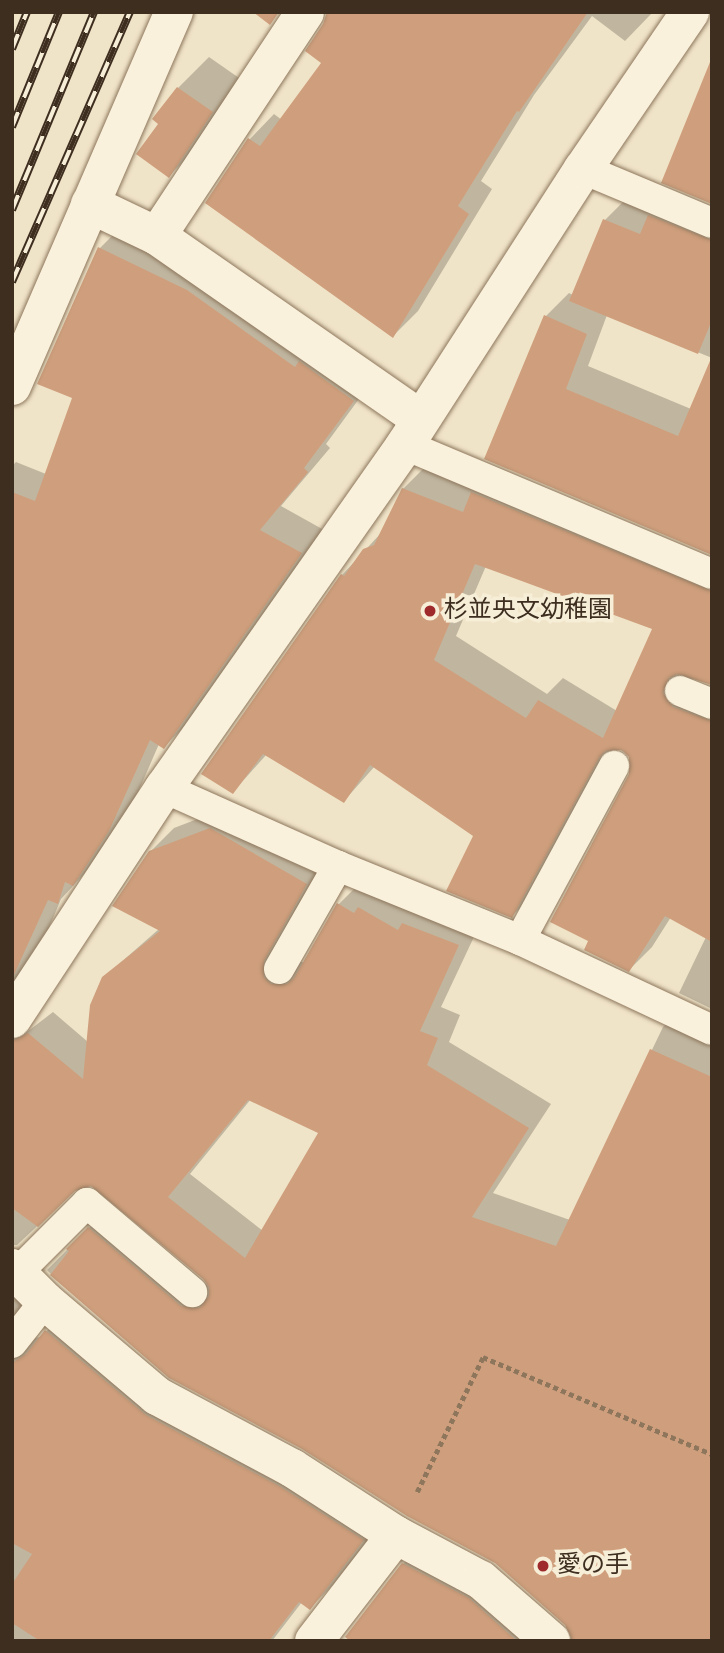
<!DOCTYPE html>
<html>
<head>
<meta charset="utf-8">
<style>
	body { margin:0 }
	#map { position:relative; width:724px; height:1653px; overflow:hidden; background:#f0e4c8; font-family:Spectral,"Noto Sans JP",serif }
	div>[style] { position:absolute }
	.shadow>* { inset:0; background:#0003 }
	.building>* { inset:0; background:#cf9f7d }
	.path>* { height:4.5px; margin-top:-2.25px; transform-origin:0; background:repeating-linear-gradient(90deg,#8d765c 0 5px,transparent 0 8.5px) }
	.roads { filter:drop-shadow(0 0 2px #8d765c) drop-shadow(0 0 2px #8d765c) }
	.lane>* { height:30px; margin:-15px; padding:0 15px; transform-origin:15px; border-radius:15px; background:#faf1dc }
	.street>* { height:38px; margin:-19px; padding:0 19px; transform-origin:19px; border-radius:19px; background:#faf1dc }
	.rail>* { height:8px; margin-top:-4px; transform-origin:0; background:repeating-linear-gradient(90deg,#f7eed8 0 16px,#3d2e20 0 32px); box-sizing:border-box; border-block:2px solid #3d2e20 }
	.dots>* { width:19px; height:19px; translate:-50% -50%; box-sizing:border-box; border:4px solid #f7eed8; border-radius:50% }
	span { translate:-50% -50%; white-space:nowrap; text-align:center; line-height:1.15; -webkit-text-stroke:7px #f7eed8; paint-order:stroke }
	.poi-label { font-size:24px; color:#3d2e20 }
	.left { translate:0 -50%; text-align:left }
	.frame { position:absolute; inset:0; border:14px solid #3d2e20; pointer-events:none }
</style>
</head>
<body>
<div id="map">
	<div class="shadow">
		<i style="clip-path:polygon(352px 12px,653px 12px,625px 41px,592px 16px,534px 95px,481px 181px,492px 189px,418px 311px,393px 336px,207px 203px,250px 139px,274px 114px,282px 120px,324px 63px)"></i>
		<i style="clip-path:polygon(209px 57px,242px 80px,200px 145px,169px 176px,161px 123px,178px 88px)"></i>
		<i style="clip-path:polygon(628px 197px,712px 210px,712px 358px,607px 315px,588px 366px,691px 409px,712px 553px,487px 458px,546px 316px,569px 293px,573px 295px,605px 220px)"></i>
		<i style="clip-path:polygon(evenodd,123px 225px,375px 377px,326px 444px,330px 448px,281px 506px,324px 530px,187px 724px,164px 747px,159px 744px,132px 806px,96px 861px,61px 899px,43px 942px,27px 1032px,53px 1012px,88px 1042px,103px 978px,159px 929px,150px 852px,174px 828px,234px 805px,329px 861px,294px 962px,305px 962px,339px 904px,362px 881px,481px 922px,441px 1007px,460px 1015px,449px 1042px,551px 1104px,493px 1193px,570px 1220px,663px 1027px,686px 1004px,712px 1015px,712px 1641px,353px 1641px,403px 1564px,426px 1541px,492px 1576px,570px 1640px,574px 1640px,567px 1623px,492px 1559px,61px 1284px,47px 1270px,112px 1205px,211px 1288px,205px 1277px,99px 1188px,81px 1185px,17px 1245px,13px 1245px,19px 1260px,41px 1282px,20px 1308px,18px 1327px,32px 1338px,41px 1337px,69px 1308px,170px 1393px,386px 1517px,333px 1585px,310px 1608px,302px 1602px,272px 1641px,12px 1641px,12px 466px,16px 462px,46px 474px,74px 397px,39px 383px,100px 248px,123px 225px,251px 1099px,320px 1132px,263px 1231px,190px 1174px,251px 1099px)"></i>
		<i style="clip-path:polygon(evenodd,426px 466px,712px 561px,712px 684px,690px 676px,696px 684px,712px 690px,712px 1009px,679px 993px,706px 937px,671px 917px,652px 947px,629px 970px,630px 755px,614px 747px,535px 893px,512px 916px,476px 835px,375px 766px,344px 801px,267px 754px,233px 792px,342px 575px,382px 532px,403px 489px,426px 466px,486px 566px,654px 628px,617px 711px,563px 678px,547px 694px,456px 636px,486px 566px)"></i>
	</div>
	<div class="building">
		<i style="clip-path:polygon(253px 12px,279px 12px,270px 25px)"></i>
		<i style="clip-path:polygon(327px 12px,588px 12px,519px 112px,517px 111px,458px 206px,469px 214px,393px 338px,205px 203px,248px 138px,260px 146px,321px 63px,305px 51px,323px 24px)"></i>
		<i style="clip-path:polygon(710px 62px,712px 62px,712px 204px,661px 183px)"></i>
		<i style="clip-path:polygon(177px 87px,213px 112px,169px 178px,136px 154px,158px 124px,152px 119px)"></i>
		<i style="clip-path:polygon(648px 215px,712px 240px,712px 320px,698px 354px,569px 301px,603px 219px,640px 234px)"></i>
		<i style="clip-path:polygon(98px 247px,187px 290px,295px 367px,299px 361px,354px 401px,304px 468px,308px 472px,260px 530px,302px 553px,164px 749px,150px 740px,109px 831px,73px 886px,65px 882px,58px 904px,48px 900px,12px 979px,12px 492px,35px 501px,72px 398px,37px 384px)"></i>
		<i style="clip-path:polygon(544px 315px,587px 334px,566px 389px,678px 436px,712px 356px,712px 555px,484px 459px)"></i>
		<i style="clip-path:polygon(evenodd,402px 488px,463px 512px,471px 492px,712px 591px,712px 685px,677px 674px,669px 678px,663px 693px,673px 707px,712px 721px,712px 942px,665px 916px,629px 972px,584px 950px,588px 941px,550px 922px,629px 774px,629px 757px,622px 750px,605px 751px,599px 758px,512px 918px,446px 891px,473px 836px,370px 765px,344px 803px,263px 754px,233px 794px,201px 774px,341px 574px,344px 576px,363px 549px,374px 545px,402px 488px,475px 564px,652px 629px,603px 738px,538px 700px,526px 718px,434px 660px,475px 564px)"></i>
		<i style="clip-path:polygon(evenodd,210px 828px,307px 884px,264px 961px,264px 977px,271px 984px,287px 984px,294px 978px,337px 903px,354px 913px,358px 907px,398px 930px,402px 923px,459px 945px,420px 1031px,438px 1038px,427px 1065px,529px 1128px,472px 1217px,556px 1246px,650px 1049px,712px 1077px,712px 1641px,572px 1641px,565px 1625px,495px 1563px,407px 1516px,302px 1449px,169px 1378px,50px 1275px,69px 1251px,66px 1249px,88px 1227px,181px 1306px,199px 1308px,209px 1296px,209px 1287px,203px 1279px,91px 1186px,75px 1191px,38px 1227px,12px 1208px,12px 1041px,28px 1033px,83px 1079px,90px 1005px,102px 977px,160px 931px,112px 906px,149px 851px,210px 828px,248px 1100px,318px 1133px,245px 1258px,168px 1197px,248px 1100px)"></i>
		<i style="clip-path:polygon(45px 1330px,146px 1415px,281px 1487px,364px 1540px,310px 1610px,299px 1602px,269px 1641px,40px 1641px,12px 1623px,12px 1584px,32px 1554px,12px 1543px,12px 1363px,26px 1354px)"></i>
		<i style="clip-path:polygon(402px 1563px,469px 1598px,517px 1641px,350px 1641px,345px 1637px)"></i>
	</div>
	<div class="path">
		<i style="left:417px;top:1492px;width:150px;rotate:-63.9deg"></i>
		<i style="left:483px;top:1357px;width:249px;rotate:23deg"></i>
	</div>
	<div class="roads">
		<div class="lane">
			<i style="left:583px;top:169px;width:140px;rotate:22.7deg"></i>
			<i style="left:405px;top:445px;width:333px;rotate:22.8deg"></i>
			<i style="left:680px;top:691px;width:35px;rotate:22deg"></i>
			<i style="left:164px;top:788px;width:191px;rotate:24.1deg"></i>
			<i style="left:338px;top:866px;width:196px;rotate:22.1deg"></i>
			<i style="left:520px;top:940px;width:212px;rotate:25.1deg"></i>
			<i style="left:520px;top:940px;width:198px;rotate:-61.6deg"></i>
			<i style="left:279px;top:969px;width:119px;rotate:-60.2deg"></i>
			<i style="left:17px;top:1273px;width:99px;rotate:-45deg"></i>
			<i style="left:87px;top:1203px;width:138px;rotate:40.3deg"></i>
			<i style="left:12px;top:1343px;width:53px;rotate:-51.8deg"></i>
		</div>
		<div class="street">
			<i style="left:90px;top:204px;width:74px;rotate:25.5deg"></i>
			<i style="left:157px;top:236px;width:320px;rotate:34.8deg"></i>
			<i style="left:157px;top:236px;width:268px;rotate:-56.5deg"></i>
			<i style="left:12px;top:386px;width:408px;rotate:-66.6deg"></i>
			<i style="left:12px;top:1019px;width:277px;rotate:-56.7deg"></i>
			<i style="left:164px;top:788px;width:419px;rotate:-54.9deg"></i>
			<i style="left:405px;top:445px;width:328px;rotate:-57.2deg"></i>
			<i style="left:583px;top:169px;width:190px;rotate:-55.7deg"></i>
			<i style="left:12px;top:1268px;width:47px;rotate:45deg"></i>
			<i style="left:45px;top:1301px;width:147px;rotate:40.3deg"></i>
			<i style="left:157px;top:1396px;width:153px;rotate:28.1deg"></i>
			<i style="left:292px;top:1468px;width:124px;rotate:32.8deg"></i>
			<i style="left:396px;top:1535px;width:96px;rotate:27.9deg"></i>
			<i style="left:481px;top:1580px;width:93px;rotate:41.1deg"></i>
			<i style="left:314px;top:1641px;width:134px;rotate:-52.3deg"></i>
		</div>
	</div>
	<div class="rail">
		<i style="left:12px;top:49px;width:40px;rotate:-68deg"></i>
		<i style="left:12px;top:127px;width:124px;rotate:-67.8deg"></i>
		<i style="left:12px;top:210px;width:214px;rotate:-67.5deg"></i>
		<i style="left:12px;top:282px;width:295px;rotate:-66.4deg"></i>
	</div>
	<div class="dots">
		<i style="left:430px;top:611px;background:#9e2a2b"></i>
		<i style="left:543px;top:1566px;background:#9e2a2b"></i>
	</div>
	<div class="poi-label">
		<span class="left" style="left:444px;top:611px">杉並央文幼稚園</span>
		<span class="left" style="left:557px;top:1566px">愛の手</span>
	</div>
	<div class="frame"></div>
</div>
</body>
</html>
